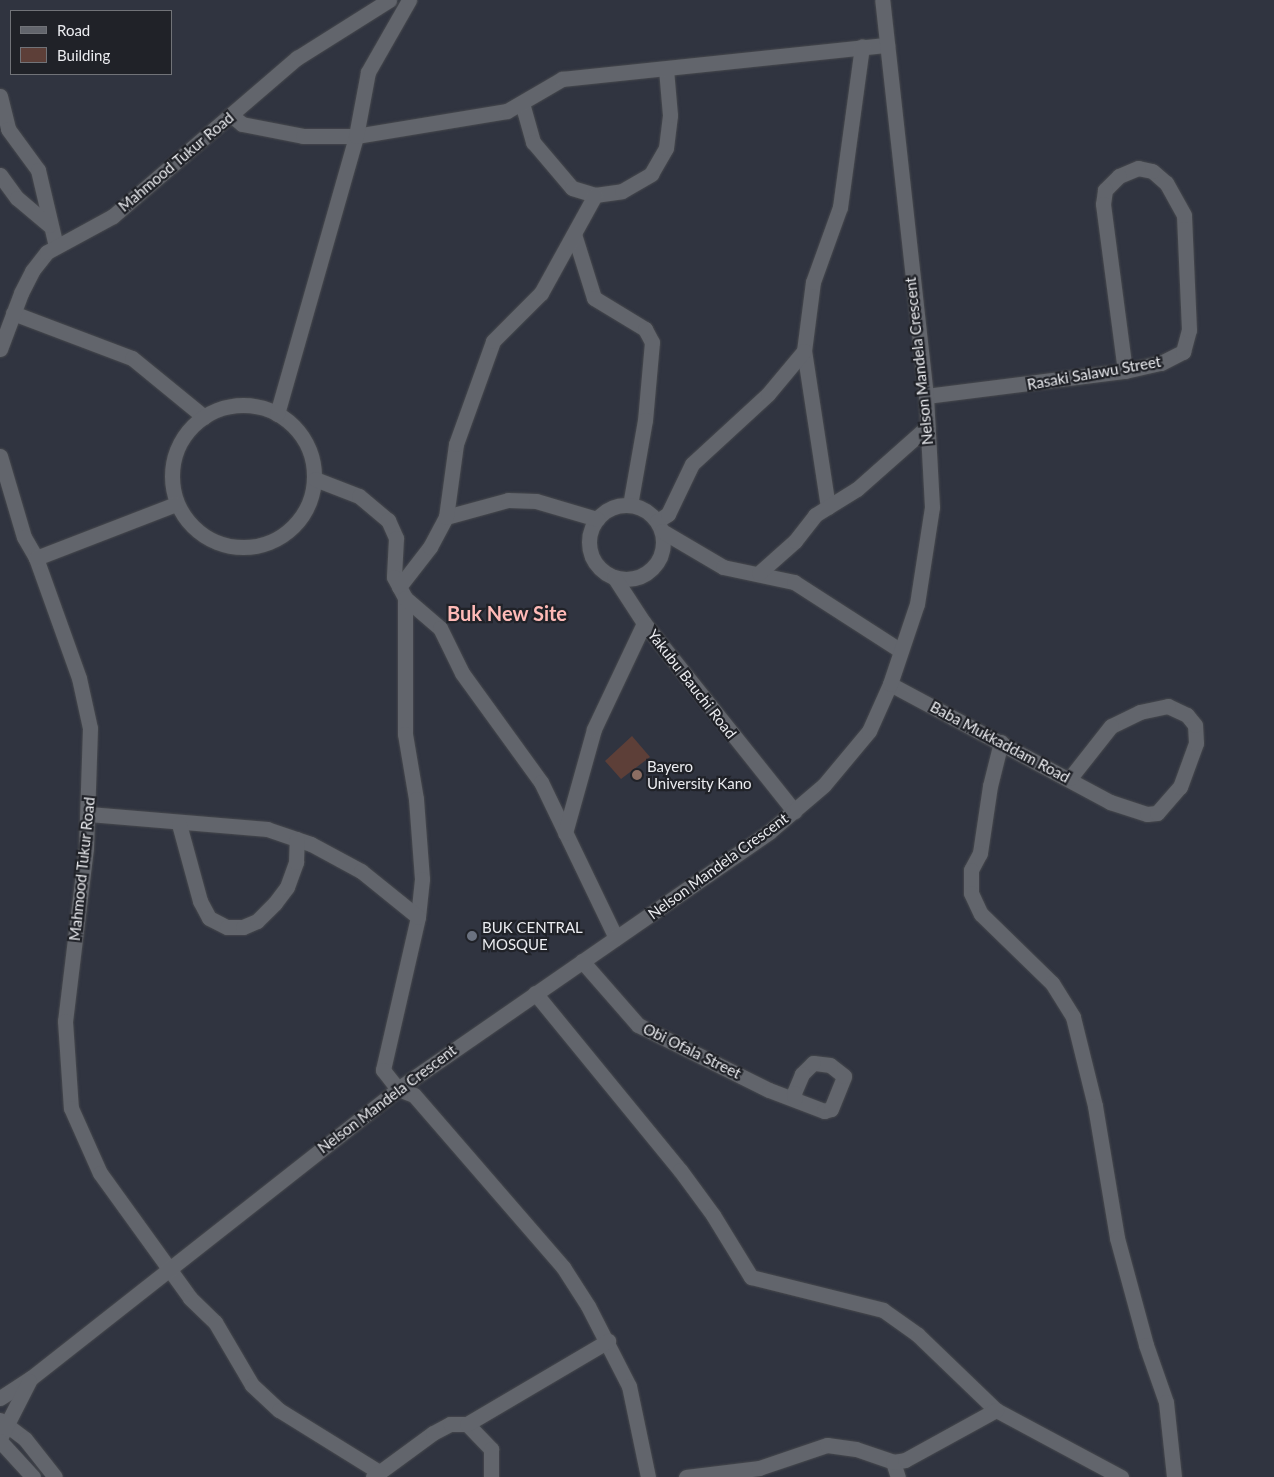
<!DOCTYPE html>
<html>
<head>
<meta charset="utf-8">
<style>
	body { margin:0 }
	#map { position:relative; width:1274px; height:1477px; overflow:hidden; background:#2a2c32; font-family:Lato,sans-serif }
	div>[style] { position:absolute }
	.built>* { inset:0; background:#303440 }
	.building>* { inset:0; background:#5d3f38 }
	.roads { filter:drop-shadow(0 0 1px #47494d) drop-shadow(0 0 1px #47494d) }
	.minor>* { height:15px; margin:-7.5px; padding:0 7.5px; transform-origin:7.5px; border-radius:7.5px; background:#62656c }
	.minor>.ring { margin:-7.5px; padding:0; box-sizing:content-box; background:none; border:15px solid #62656c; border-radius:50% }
	.dots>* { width:14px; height:14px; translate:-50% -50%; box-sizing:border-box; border:2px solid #202228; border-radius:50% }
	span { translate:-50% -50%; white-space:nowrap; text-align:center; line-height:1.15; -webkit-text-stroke:4.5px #202228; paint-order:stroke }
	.street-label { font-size:15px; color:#ebecf0 }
	.poi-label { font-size:15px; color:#ebecf0 }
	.left { translate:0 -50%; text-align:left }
	.district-label { font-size:20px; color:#ffbab7; font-weight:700 }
	.legend { position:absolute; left:10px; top:10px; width:162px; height:65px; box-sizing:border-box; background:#202228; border:1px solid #717378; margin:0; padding:6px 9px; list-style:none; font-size:15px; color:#ebecf0 }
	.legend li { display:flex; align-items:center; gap:10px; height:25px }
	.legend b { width:25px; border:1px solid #717378 }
</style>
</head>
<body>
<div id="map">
	<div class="built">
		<i style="clip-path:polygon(evenodd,0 0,1274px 0,1274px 1477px,0 1477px,0 0,11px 11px,171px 11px,171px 74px,11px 74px,11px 11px)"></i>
	</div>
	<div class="building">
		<i style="clip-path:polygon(632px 736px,650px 757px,621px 779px,605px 761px)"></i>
	</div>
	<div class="roads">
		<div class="minor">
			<i style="left:0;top:96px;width:34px;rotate:76deg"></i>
			<i style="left:8px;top:129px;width:51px;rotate:53.8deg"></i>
			<i style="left:38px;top:170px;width:78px;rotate:76.7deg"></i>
			<i style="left:522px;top:103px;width:41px;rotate:74.2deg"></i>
			<i style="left:533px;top:142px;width:60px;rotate:49.7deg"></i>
			<i style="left:572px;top:188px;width:24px;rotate:17deg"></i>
			<i style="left:595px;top:195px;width:27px;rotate:-8deg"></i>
			<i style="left:622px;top:191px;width:34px;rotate:-30deg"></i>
			<i style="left:651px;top:174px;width:30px;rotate:-60deg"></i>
			<i style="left:666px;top:148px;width:33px;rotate:-83deg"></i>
			<i style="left:670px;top:115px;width:46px;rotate:-95deg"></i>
			<i style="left:231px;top:115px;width:14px;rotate:39deg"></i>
			<i style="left:242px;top:124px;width:62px;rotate:11.1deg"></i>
			<i style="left:303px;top:136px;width:53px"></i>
			<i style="left:356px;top:136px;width:153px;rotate:-9.4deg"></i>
			<i style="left:507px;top:111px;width:64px;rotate:-30.2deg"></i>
			<i style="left:562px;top:79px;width:327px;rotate:-6deg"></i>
			<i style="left:0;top:175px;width:29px;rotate:54deg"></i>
			<i style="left:17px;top:198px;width:42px;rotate:40.2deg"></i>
			<i style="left:574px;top:234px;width:67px;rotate:72.6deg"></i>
			<i style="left:594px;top:298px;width:60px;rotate:31.3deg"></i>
			<i style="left:645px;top:329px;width:15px;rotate:62deg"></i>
			<i style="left:652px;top:342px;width:78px;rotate:95.1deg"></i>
			<i style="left:645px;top:420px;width:86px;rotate:100deg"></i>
			<i style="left:13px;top:313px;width:127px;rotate:20.7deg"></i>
			<i style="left:132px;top:358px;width:93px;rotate:39.3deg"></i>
			<i style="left:0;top:349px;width:60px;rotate:-69.4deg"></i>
			<i style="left:21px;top:293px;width:25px;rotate:-63deg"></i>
			<i style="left:32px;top:271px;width:24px;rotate:-52deg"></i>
			<i style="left:47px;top:252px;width:75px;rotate:-28.6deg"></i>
			<i style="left:113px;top:216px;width:243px;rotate:-40.7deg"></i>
			<i style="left:297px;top:58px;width:109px;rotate:-32.2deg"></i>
			<i style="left:926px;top:396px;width:201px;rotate:-7.2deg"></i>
			<i style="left:1125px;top:371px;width:37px;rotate:-13deg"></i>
			<i style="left:1161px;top:363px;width:25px;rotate:-27deg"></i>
			<i style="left:1183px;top:352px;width:23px;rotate:-75deg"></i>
			<i style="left:1189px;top:330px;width:115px;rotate:-92.5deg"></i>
			<i style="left:1184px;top:215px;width:37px;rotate:-119deg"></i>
			<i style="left:1166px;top:183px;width:18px;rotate:-139deg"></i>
			<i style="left:1152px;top:171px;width:14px;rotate:-168deg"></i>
			<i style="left:1138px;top:168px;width:21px;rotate:157deg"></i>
			<i style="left:1119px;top:176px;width:20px;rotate:135deg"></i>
			<i style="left:1105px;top:190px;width:14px;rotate:98deg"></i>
			<i style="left:1103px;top:204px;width:168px;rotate:82.5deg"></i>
			<i class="ring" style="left:172px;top:405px;width:127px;height:127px"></i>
			<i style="left:277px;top:414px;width:289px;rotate:-74.1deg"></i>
			<i style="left:356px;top:136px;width:65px;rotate:-79.4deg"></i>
			<i style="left:368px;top:72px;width:83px;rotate:-60.3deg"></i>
			<i style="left:0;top:456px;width:84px;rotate:73.5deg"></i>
			<i style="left:24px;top:537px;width:24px;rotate:60deg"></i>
			<i style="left:36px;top:558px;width:127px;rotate:70.3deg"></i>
			<i style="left:79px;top:678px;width:51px;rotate:77.6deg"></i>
			<i style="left:90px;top:728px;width:120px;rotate:91.9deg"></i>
			<i style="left:86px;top:848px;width:174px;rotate:96.9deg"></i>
			<i style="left:65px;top:1021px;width:87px;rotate:86.1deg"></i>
			<i style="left:71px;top:1108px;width:71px;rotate:66deg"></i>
			<i style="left:100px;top:1173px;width:154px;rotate:54.2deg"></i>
			<i style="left:190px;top:1298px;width:35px;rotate:44deg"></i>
			<i style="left:215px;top:1322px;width:73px;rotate:59.6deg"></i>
			<i style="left:252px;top:1385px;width:37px;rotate:43deg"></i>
			<i style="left:279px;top:1410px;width:118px;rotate:31.8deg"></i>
			<i style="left:315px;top:479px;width:47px;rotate:21.1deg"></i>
			<i style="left:359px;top:496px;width:38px;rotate:40deg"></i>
			<i style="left:388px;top:520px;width:20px;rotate:66deg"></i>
			<i style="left:396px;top:538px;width:39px;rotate:93deg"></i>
			<i style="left:394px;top:577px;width:24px;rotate:62deg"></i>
			<i style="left:405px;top:598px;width:136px;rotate:90deg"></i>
			<i style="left:405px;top:734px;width:66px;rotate:80.4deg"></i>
			<i style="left:416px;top:799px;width:80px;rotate:85.7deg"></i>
			<i style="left:422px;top:879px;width:38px;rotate:96deg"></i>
			<i style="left:418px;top:917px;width:157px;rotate:102.9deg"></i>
			<i style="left:383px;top:1070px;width:24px;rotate:52deg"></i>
			<i style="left:398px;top:1089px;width:17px;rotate:21deg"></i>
			<i style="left:414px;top:1095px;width:228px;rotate:49.1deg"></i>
			<i style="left:563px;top:1267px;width:46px;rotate:57.3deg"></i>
			<i style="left:588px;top:1306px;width:90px;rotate:62.9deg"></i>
			<i style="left:629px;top:1386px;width:93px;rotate:78.2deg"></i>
			<i class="ring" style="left:589px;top:505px;width:59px;height:59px"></i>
			<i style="left:828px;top:507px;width:158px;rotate:-98.7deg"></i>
			<i style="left:804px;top:351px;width:70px;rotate:-82.6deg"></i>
			<i style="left:813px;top:282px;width:80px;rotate:-70.2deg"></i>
			<i style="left:840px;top:207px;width:162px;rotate:-82.2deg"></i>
			<i style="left:446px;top:517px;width:64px;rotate:-15.3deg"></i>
			<i style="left:508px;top:500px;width:28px;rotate:2deg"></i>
			<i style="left:536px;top:501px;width:64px;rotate:16.4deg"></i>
			<i style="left:657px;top:521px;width:13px;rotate:-32deg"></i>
			<i style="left:668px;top:514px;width:55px;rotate:-64.4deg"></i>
			<i style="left:692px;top:464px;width:103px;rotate:-42.6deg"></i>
			<i style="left:768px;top:394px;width:56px;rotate:-50.1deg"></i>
			<i style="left:662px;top:531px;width:71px;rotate:30.5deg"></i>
			<i style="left:723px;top:567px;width:73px;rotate:11.9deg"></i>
			<i style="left:794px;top:582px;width:127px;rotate:32.8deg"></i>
			<i style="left:36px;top:558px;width:150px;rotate:-21.1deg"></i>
			<i style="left:759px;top:573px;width:48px;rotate:-41.6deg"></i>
			<i style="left:795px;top:541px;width:33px;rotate:-52deg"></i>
			<i style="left:815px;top:515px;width:49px;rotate:-31.8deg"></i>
			<i style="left:857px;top:489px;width:94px;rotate:-41.5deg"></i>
			<i style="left:614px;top:577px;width:55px;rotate:56.9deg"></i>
			<i style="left:644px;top:623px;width:241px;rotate:51.4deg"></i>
			<i style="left:399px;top:587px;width:51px;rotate:-52.2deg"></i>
			<i style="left:430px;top:547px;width:34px;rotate:-62deg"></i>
			<i style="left:446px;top:517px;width:74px;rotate:-82.2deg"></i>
			<i style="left:456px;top:444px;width:109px;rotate:-70.2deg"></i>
			<i style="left:493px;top:341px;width:68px;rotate:-45deg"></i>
			<i style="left:541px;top:293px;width:112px;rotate:-61.1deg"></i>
			<i style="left:405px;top:598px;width:46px;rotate:40.6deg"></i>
			<i style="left:440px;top:628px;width:50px;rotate:63.9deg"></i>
			<i style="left:462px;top:673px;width:135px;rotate:54.1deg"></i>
			<i style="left:541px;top:782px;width:173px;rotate:64.3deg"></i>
			<i style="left:890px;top:684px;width:250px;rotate:28.2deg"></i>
			<i style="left:1110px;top:802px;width:39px;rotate:18deg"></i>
			<i style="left:1147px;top:814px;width:10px;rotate:-6deg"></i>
			<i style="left:1157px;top:813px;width:35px;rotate:-49deg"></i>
			<i style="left:1180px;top:787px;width:47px;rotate:-70deg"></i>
			<i style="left:1196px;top:743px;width:18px;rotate:-93deg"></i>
			<i style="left:1195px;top:725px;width:13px;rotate:-129deg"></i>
			<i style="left:1187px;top:715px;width:21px;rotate:-155deg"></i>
			<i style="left:1168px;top:706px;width:29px;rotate:168deg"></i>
			<i style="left:1140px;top:712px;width:32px;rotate:154deg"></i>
			<i style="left:1111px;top:726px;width:66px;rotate:128.3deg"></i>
			<i style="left:1001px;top:742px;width:45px;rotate:104deg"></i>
			<i style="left:990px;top:786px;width:68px;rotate:98.5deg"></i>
			<i style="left:980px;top:853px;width:19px;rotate:118deg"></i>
			<i style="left:971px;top:870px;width:23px;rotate:90deg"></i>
			<i style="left:971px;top:893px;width:23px;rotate:65deg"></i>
			<i style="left:981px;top:914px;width:99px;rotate:44.2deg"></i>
			<i style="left:1052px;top:983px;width:40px;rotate:58deg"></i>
			<i style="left:1073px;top:1017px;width:92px;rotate:76.1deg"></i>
			<i style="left:1095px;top:1106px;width:134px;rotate:80.5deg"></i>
			<i style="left:1117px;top:1238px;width:111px;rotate:74.8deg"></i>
			<i style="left:1146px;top:1345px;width:60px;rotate:70.7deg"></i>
			<i style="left:1166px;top:1402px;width:75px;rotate:83.9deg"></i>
			<i style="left:89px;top:814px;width:179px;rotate:4.8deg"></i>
			<i style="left:267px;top:829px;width:46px;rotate:18.8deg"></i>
			<i style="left:311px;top:844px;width:57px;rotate:28.4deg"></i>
			<i style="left:361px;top:871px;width:73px;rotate:38.9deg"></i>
			<i style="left:179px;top:824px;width:80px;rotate:74.7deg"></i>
			<i style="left:200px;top:901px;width:19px;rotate:62deg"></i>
			<i style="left:209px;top:918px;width:20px;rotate:27deg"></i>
			<i style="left:227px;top:927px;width:16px"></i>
			<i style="left:243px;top:927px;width:15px;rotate:-23deg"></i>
			<i style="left:257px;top:921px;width:25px;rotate:-45deg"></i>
			<i style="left:275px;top:903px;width:20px;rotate:-53deg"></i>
			<i style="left:287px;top:887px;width:27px;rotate:-70deg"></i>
			<i style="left:296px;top:862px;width:23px;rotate:-88deg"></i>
			<i style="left:565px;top:833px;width:108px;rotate:-74.4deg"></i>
			<i style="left:594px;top:729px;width:117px;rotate:-64.7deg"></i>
			<i style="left:582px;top:961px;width:85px;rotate:48.8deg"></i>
			<i style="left:638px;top:1025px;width:146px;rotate:26.4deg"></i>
			<i style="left:769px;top:1090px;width:59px;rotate:20.9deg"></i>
			<i style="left:824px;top:1111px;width:7px;rotate:-16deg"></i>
			<i style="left:831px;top:1109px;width:35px;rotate:-68deg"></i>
			<i style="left:844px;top:1076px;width:18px;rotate:-142deg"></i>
			<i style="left:830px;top:1065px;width:17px;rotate:-173deg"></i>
			<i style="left:813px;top:1063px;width:16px;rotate:135deg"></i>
			<i style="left:802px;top:1074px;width:21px;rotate:113deg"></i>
			<i style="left:794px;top:1093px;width:6px;rotate:81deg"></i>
			<i style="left:535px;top:993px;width:229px;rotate:50.7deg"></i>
			<i style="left:680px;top:1170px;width:56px;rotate:53.7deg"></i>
			<i style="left:713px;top:1215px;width:73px;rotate:58.5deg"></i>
			<i style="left:751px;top:1277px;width:136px;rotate:14deg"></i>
			<i style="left:883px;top:1310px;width:43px;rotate:35.5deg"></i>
			<i style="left:918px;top:1335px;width:108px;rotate:43.9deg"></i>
			<i style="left:996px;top:1410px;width:142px;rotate:28.2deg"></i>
			<i style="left:0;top:1398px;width:37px;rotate:-33deg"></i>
			<i style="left:31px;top:1378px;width:467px;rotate:-38.2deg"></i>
			<i style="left:398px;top:1089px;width:451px;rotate:-34.7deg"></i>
			<i style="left:769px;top:832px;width:72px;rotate:-40.5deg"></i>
			<i style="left:824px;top:785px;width:70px;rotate:-50.2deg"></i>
			<i style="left:869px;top:731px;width:51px;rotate:-65.9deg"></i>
			<i style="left:890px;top:684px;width:84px;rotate:-71.4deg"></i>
			<i style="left:917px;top:604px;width:98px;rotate:-81.2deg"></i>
			<i style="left:932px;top:507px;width:111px;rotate:-93.1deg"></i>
			<i style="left:926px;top:396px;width:398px;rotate:-96.3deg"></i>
			<i style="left:0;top:1420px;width:31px;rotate:37deg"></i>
			<i style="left:25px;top:1439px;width:48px;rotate:51.7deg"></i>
			<i style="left:467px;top:1424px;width:35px;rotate:46deg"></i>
			<i style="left:491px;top:1449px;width:28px;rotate:90deg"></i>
			<i style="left:0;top:1438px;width:64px;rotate:-63deg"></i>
			<i style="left:0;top:1441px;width:49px;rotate:47.5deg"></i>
			<i style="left:893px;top:1462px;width:16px;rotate:72deg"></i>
			<i style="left:373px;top:1477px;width:74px;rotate:-36.3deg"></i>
			<i style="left:433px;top:1433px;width:19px;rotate:-28deg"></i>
			<i style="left:450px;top:1424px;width:17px"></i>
			<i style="left:467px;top:1424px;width:164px;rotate:-30.5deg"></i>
			<i style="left:686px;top:1477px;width:74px;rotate:-7deg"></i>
			<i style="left:759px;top:1468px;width:72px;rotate:-18.7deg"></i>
			<i style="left:827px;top:1445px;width:29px;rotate:8deg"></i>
			<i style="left:856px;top:1449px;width:39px;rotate:19deg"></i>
			<i style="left:893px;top:1462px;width:12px;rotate:-9deg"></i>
			<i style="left:905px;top:1460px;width:104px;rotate:-28.8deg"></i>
		</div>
	</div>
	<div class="dots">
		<i style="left:637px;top:775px;background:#8d6e63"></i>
		<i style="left:472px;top:936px;background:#6b7280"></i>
	</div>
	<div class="street-label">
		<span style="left:176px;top:162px;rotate:-40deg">Mahmood Tukur Road</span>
		<span style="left:919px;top:361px;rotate:-96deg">Nelson Mandela Crescent</span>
		<span style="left:1094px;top:373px;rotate:-10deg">Rasaki Salawu Street</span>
		<span style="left:692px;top:684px;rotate:52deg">Yakubu Bauchi Road</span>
		<span style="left:1000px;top:742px;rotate:28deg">Baba Mukkaddam Road</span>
		<span style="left:718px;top:866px;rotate:-36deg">Nelson Mandela Crescent</span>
		<span style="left:82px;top:869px;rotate:-84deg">Mahmood Tukur Road</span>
		<span style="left:692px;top:1051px;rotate:26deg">Obi Ofala Street</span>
		<span style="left:387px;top:1099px;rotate:-37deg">Nelson Mandela Crescent</span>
	</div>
	<div class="poi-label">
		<span class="left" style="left:647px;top:775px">Bayero<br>University Kano</span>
		<span class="left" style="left:482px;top:936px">BUK CENTRAL<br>MOSQUE</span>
	</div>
	<div class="district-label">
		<span style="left:507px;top:613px">Buk New Site</span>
	</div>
	<ul class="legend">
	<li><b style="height:6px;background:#62656c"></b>Road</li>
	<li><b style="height:14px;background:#5d3f38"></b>Building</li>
	</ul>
</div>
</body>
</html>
